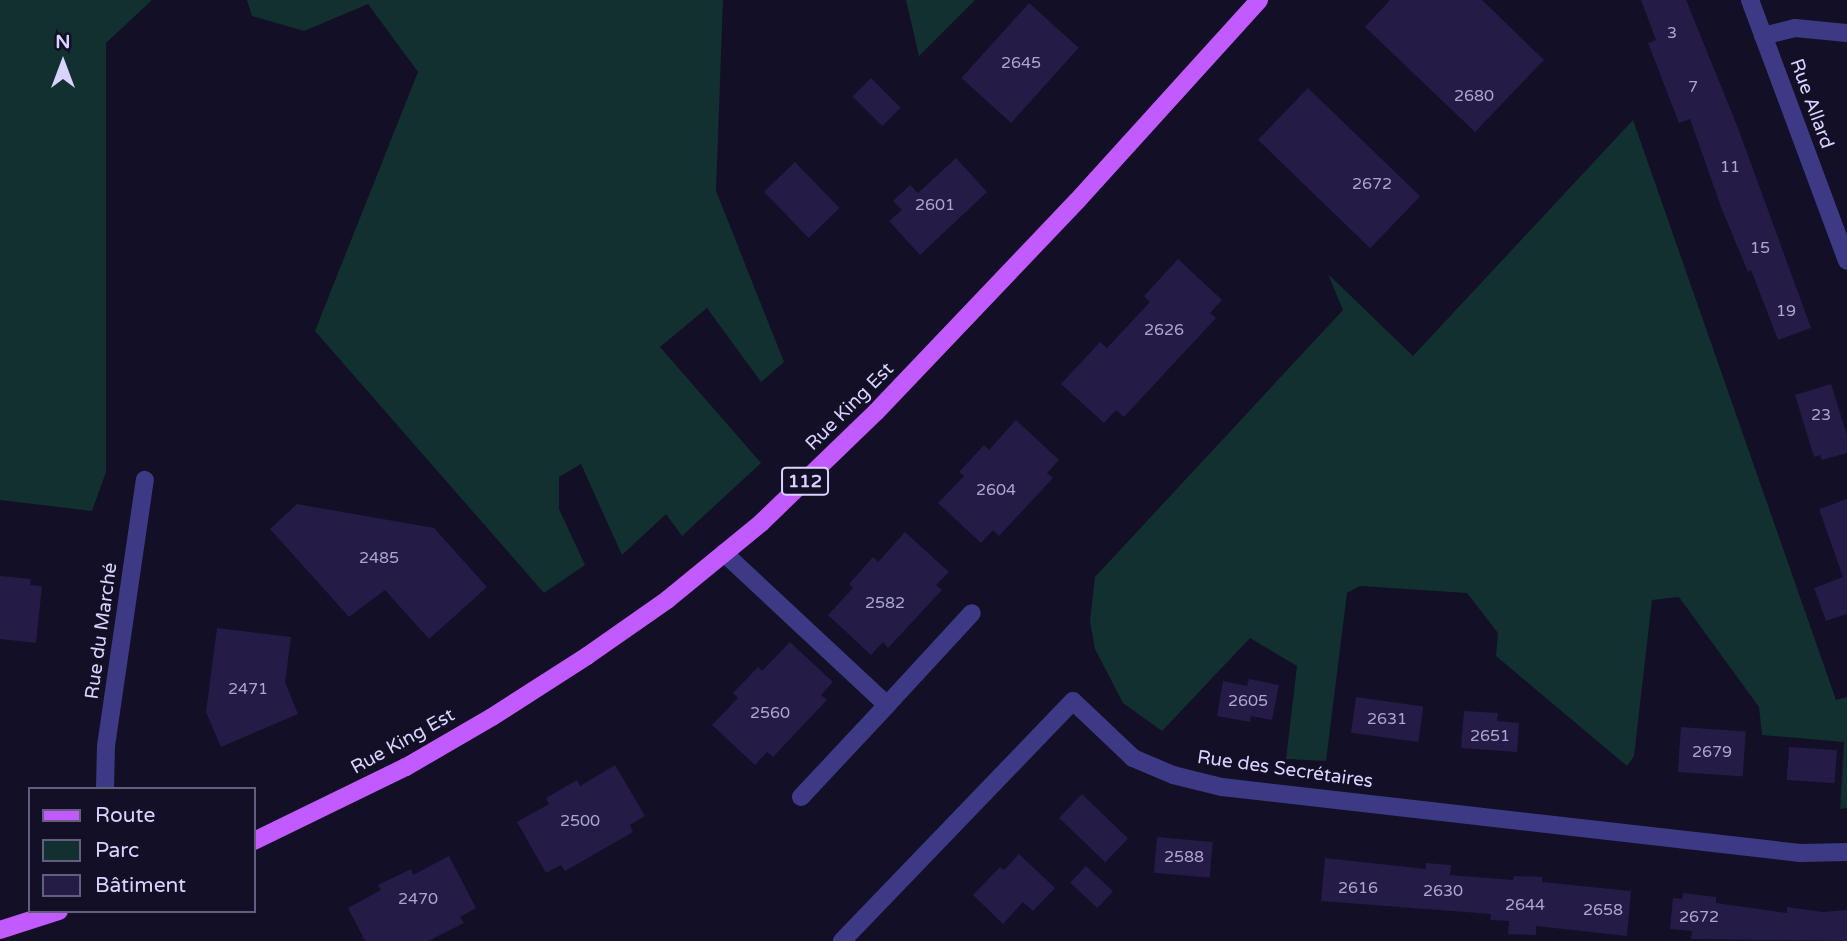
<!DOCTYPE html>
<html>
<head>
<meta charset="utf-8">
<style>
	body { margin:0 }
	#map { position:relative; width:1847px; height:941px; overflow:hidden; background:#130f26; font-family:"Varela Round",sans-serif }
	div>[style] { position:absolute }
	.green>* { inset:0; background:#12302f }
	.building>* { inset:0; background:#241b47; transform-origin:0 0 }
	.minor>* { height:18px; margin:-9px; padding:0 9px; transform-origin:9px; border-radius:9px; background:#3d3a85 }
	.major>* { height:18px; margin:-9px; padding:0 9px; transform-origin:9px; border-radius:9px; background:#c25bff }
	span { translate:-50% -50%; white-space:nowrap; text-align:center; line-height:1.15; -webkit-text-stroke:6px #130f26; paint-order:stroke }
	.number-label { font-size:16px; color:#aca6d1 }
	.number-label span { -webkit-text-stroke-width:0 }
	.shield-label span { padding:2px 5px; background:#130f26; border:2px solid; border-radius:5px; -webkit-text-stroke-width:0 }
	.shield-label { font-size:18px; color:#d9d4ff; font-weight:700 }
	.street-label { font-size:19px; color:#d9d4ff }
	.legend { position:absolute; left:28px; top:787px; width:228px; height:126px; box-sizing:border-box; background:#130f26; border:2px solid #625e7d; margin:0; padding:9px 12px; list-style:none; font-size:21px; color:#d9d4ff }
	.legend li { display:flex; align-items:center; gap:14px; height:35px }
	.legend b { width:35px; border:2px solid #625e7d }
	.north { position:absolute; left:28px; top:28px; width:70px; height:70px; -webkit-text-stroke:5px #130f26; paint-order:stroke; rotate:0deg; font-size:19px; font-weight:700; line-height:28px; text-align:center; color:#d9d4ff }
	.north::after { content:''; display:block; margin:auto; width:24px; height:32px; background:#d9d4ff; clip-path:polygon(50% 0,100% 100%,50% 72%,0 100%) }
</style>
</head>
<body>
<div id="map">
	<div class="green">
		<i style="clip-path:polygon(0 0,152px 0,106px 43px,106px 472px,92px 511px,0 500px)"></i>
		<i style="clip-path:polygon(247px 0,723px 0,716px 191px,784px 362px,761px 382px,707px 308px,660px 347px,761px 463px,682px 536px,666px 514px,622px 555px,581px 464px,559px 477px,559px 509px,585px 565px,544px 593px,315px 331px,418px 72px,368px 4px,304px 31px,252px 16px)"></i>
		<i style="clip-path:polygon(906px 0,975px 0,919px 56px)"></i>
		<i style="clip-path:polygon(1633px 120px,1836px 700px,1847px 697px,1847px 808px,1840px 809px,1844px 742px,1762px 735px,1759px 707px,1679px 597px,1652px 600px,1634px 756px,1627px 766px,1496px 656px,1498px 633px,1467px 593px,1360px 586px,1347px 593px,1326px 761px,1286px 759px,1297px 666px,1250px 638px,1162px 731px,1123px 703px,1095px 649px,1090px 621px,1095px 577px,1343px 310px,1328px 274px,1413px 356px)"></i>
	</div>
	<div class="building">
		<i style="clip-path:polygon(1390px 0,1482px 0,1544px 60px,1475px 132px,1365px 27px)"></i>
		<i style="clip-path:polygon(1641px 0,1686px 0,1738px 128px,1811px 328px,1778px 340px,1751px 270px,1748px 272px,1721px 207px,1690px 119px,1679px 123px,1648px 43px,1656px 40px)"></i>
		<i style="left:1029px;top:3px;width:67px;height:101px;rotate:42deg"></i>
		<i style="left:871px;top:78px;width:42px;height:26px;rotate:45deg"></i>
		<i style="left:1308px;top:88px;width:156px;height:72px;rotate:44deg"></i>
		<i style="clip-path:polygon(956px 158px,987px 192px,920px 255px,889px 221px,902px 210px,893px 201px,910px 185px,918px 193px)"></i>
		<i style="left:795px;top:162px;width:64px;height:43px;rotate:46deg"></i>
		<i style="clip-path:polygon(1178px 259px,1222px 300px,1210px 313px,1216px 318px,1124px 417px,1116px 410px,1104px 423px,1061px 384px,1100px 342px,1107px 348px,1150px 302px,1144px 296px)"></i>
		<i style="clip-path:polygon(1831px 384px,1847px 435px,1847px 453px,1822px 460px,1820px 455px,1814px 457px,1795px 395px)"></i>
		<i style="clip-path:polygon(1016px 420px,1059px 460px,1047px 473px,1053px 478px,999px 536px,993px 530px,981px 543px,938px 503px,964px 476px,959px 472px,984px 445px,989px 450px)"></i>
		<i style="clip-path:polygon(1847px 499px,1847px 614px,1826px 621px,1814px 588px,1843px 577px,1819px 509px)"></i>
		<i style="clip-path:polygon(297px 504px,434px 528px,487px 587px,429px 639px,385px 590px,349px 617px,270px 529px)"></i>
		<i style="clip-path:polygon(905px 532px,949px 572px,936px 585px,942px 590px,888px 648px,883px 642px,871px 655px,828px 615px,853px 588px,849px 584px,873px 557px,878px 562px)"></i>
		<i style="clip-path:polygon(0 576px,31px 579px,30px 585px,42px 586px,36px 643px,0 639px)"></i>
		<i style="clip-path:polygon(217px 628px,291px 637px,285px 682px,298px 714px,221px 747px,206px 712px)"></i>
		<i style="clip-path:polygon(790px 642px,833px 682px,821px 695px,827px 700px,773px 757px,767px 752px,755px 765px,712px 725px,738px 698px,733px 693px,758px 667px,762px 671px)"></i>
		<i style="clip-path:polygon(1249px 679px,1279px 685px,1272px 720px,1251px 716px,1250px 722px,1217px 716px,1223px 681px,1247px 686px)"></i>
		<i style="left:1356px;top:697px;width:68px;height:36px;rotate:8deg"></i>
		<i style="clip-path:polygon(1464px 711px,1498px 713px,1497px 721px,1519px 723px,1517px 752px,1461px 748px)"></i>
		<i style="left:1681px;top:727px;width:65px;height:45px;rotate:4deg"></i>
		<i style="left:1789px;top:747px;width:48px;height:33px;rotate:4deg"></i>
		<i style="clip-path:polygon(615px 765px,645px 816px,630px 825px,633px 832px,565px 871px,561px 865px,546px 873px,517px 822px,549px 804px,546px 798px,577px 780px,580px 786px)"></i>
		<i style="left:1082px;top:794px;width:64px;height:33px;rotate:44deg"></i>
		<i style="left:1157px;top:837px;width:56px;height:36px;rotate:5deg"></i>
		<i style="clip-path:polygon(1019px 854px,1055px 888px,1033px 911px,1023px 902px,1003px 924px,973px 895px,1000px 867px,1004px 870px)"></i>
		<i style="clip-path:polygon(449px 856px,476px 908px,460px 917px,464px 923px,428px 941px,365px 941px,348px 908px,381px 890px,378px 885px,411px 869px,413px 875px)"></i>
		<i style="clip-path:polygon(1325px 858px,1426px 869px,1426px 863px,1451px 865px,1450px 875px,1513px 880px,1514px 876px,1542px 877px,1542px 882px,1631px 891px,1627px 936px,1536px 926px,1536px 935px,1508px 934px,1509px 921px,1490px 920px,1491px 914px,1321px 901px)"></i>
		<i style="left:1086px;top:866px;width:37px;height:23px;rotate:43deg"></i>
		<i style="clip-path:polygon(1683px 893px,1716px 897px,1716px 903px,1787px 913px,1787px 907px,1823px 912px,1847px 910px,1847px 941px,1691px 939px,1692px 931px,1670px 929px,1673px 898px,1682px 899px)"></i>
	</div>
	<div class="minor">
		<i style="left:1750px;top:0;width:278px;rotate:69.6deg"></i>
		<i style="left:1763px;top:36px;width:33px;rotate:-14deg"></i>
		<i style="left:1795px;top:28px;width:52px;rotate:5.5deg"></i>
		<i style="left:724px;top:553px;width:223px;rotate:43deg"></i>
		<i style="left:887px;top:705px;width:125px;rotate:-47.3deg"></i>
		<i style="left:105px;top:789px;width:43px;rotate:-88.7deg"></i>
		<i style="left:106px;top:746px;width:269px;rotate:-81.7deg"></i>
		<i style="left:801px;top:797px;width:126px;rotate:-46.9deg"></i>
		<i style="left:842px;top:941px;width:333px;rotate:-46.1deg"></i>
		<i style="left:1073px;top:701px;width:83px;rotate:43.5deg"></i>
		<i style="left:1133px;top:758px;width:43px;rotate:23deg"></i>
		<i style="left:1173px;top:775px;width:50px;rotate:13.8deg"></i>
		<i style="left:1222px;top:787px;width:582px;rotate:6.51deg"></i>
		<i style="left:1800px;top:853px;width:47px;rotate:-1.2deg"></i>
	</div>
	<div class="major">
		<i style="left:254px;top:841px;width:169px;rotate:-26deg"></i>
		<i style="left:406px;top:767px;width:99px;rotate:-30.2deg"></i>
		<i style="left:492px;top:717px;width:113px;rotate:-32.7deg"></i>
		<i style="left:587px;top:656px;width:98px;rotate:-35deg"></i>
		<i style="left:667px;top:600px;width:122px;rotate:-39.3deg"></i>
		<i style="left:761px;top:523px;width:160px;rotate:-44deg"></i>
		<i style="left:876px;top:412px;width:291px;rotate:-46.4deg"></i>
		<i style="left:1077px;top:201px;width:271px;rotate:-47.8deg"></i>
		<i style="left:0;top:930px;width:62px;rotate:-17.9deg"></i>
	</div>
	<div class="number-label">
		<span style="left:1672px;top:33px">3</span>
		<span style="left:1021px;top:63px">2645</span>
		<span style="left:1693px;top:87px">7</span>
		<span style="left:1474px;top:96px">2680</span>
		<span style="left:1730px;top:167px">11</span>
		<span style="left:1372px;top:184px">2672</span>
		<span style="left:935px;top:205px">2601</span>
		<span style="left:1760px;top:248px">15</span>
		<span style="left:1786px;top:311px">19</span>
		<span style="left:1164px;top:330px">2626</span>
		<span style="left:1821px;top:415px">23</span>
		<span style="left:996px;top:490px">2604</span>
		<span style="left:379px;top:558px">2485</span>
		<span style="left:885px;top:603px">2582</span>
		<span style="left:248px;top:689px">2471</span>
		<span style="left:1248px;top:701px">2605</span>
		<span style="left:770px;top:713px">2560</span>
		<span style="left:1387px;top:719px">2631</span>
		<span style="left:1490px;top:736px">2651</span>
		<span style="left:1712px;top:752px">2679</span>
		<span style="left:580px;top:821px">2500</span>
		<span style="left:1184px;top:857px">2588</span>
		<span style="left:1358px;top:888px">2616</span>
		<span style="left:1443px;top:891px">2630</span>
		<span style="left:418px;top:899px">2470</span>
		<span style="left:1525px;top:905px">2644</span>
		<span style="left:1603px;top:910px">2658</span>
		<span style="left:1699px;top:917px">2672</span>
	</div>
	<div class="shield-label">
		<span style="left:805px;top:481px">112</span>
	</div>
	<div class="street-label">
		<span style="left:1811px;top:104px;rotate:70deg">Rue Allard</span>
		<span style="left:850px;top:407px;rotate:-45deg">Rue King Est</span>
		<span style="left:102px;top:631px;rotate:-82deg">Rue du Marché</span>
		<span style="left:403px;top:742px;rotate:-29deg">Rue King Est</span>
		<span style="left:1285px;top:770px;rotate:8deg">Rue des Secrétaires</span>
	</div>
	<ul class="legend">
	<li><b style="height:9px;background:#c25bff"></b>Route</li>
	<li><b style="height:19px;background:#12302f"></b>Parc</li>
	<li><b style="height:19px;background:#241b47"></b>Bâtiment</li>
	</ul>
	<div class="north">N</div>
</div>
</body>
</html>
